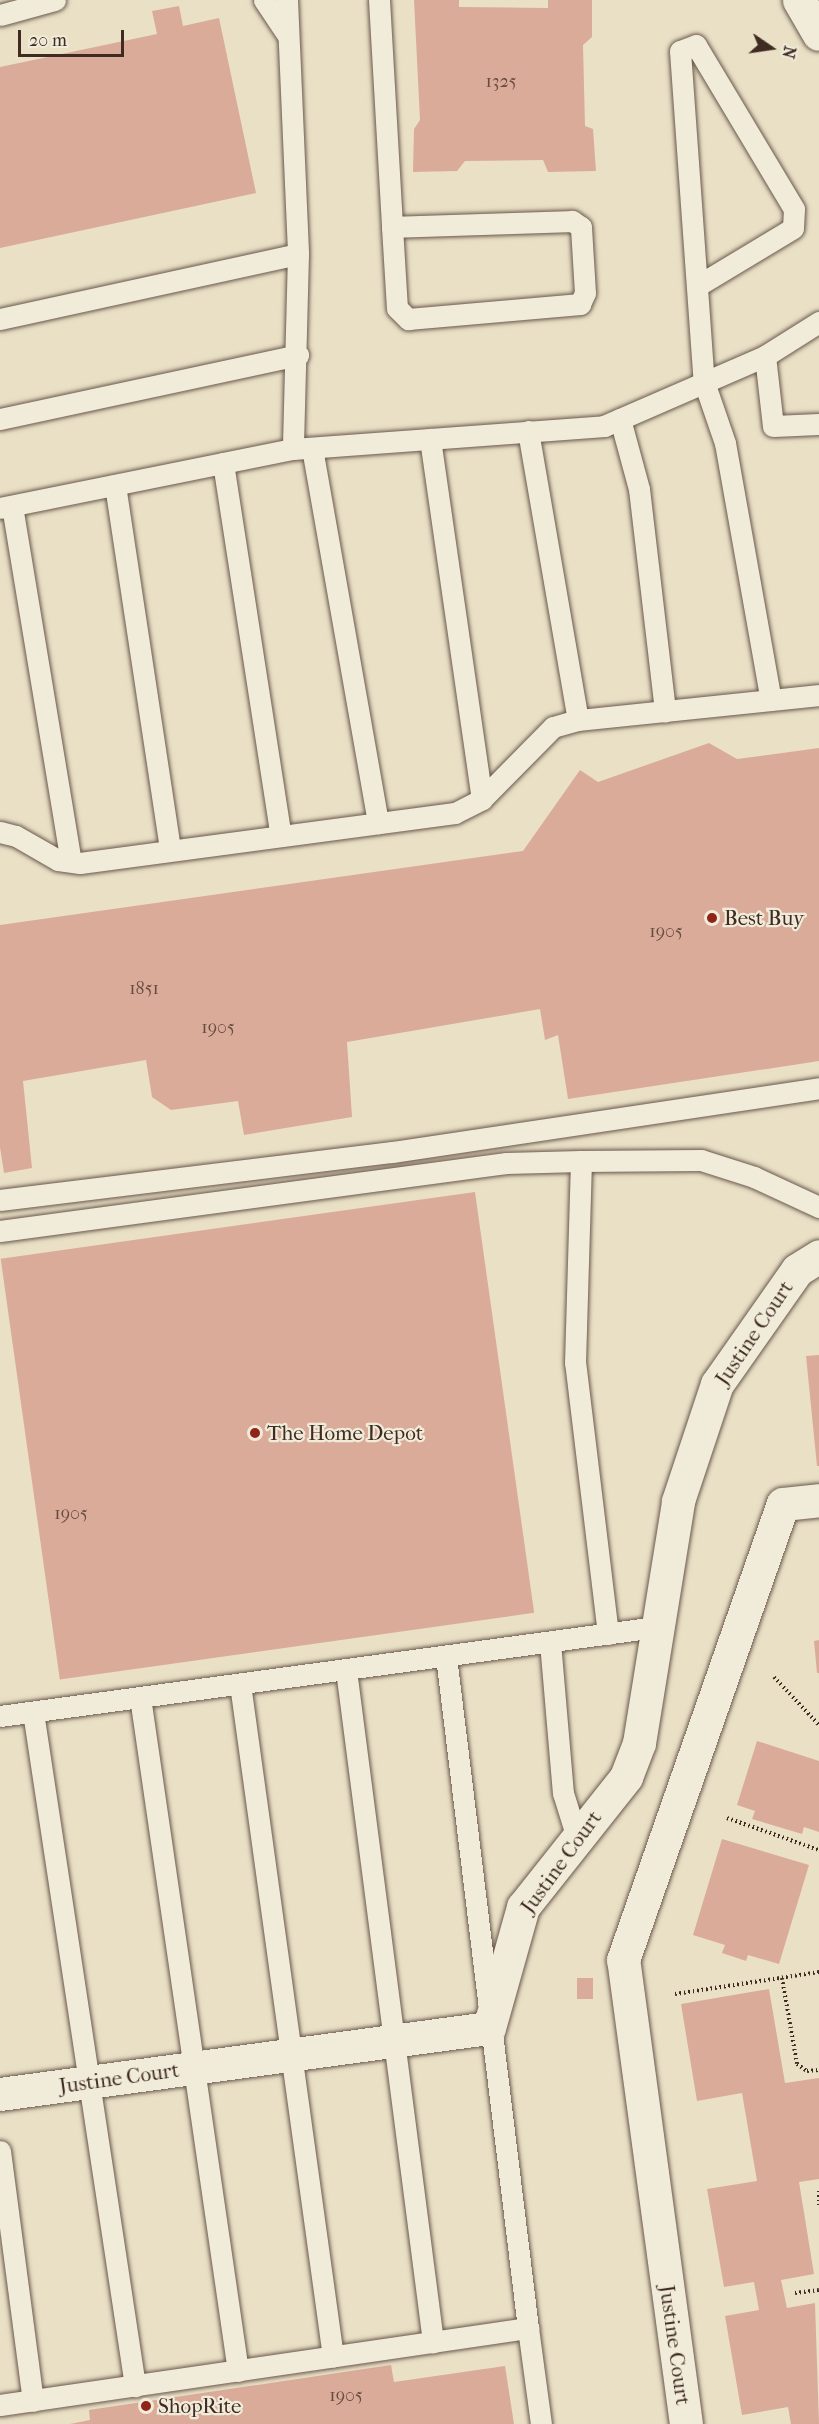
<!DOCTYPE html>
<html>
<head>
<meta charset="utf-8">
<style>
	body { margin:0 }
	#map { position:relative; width:819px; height:2424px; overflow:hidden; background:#e9e0c6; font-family:"IM FELL French Canon",serif }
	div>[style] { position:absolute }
	.building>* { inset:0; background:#dbab99; transform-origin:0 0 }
	.path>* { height:4px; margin-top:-2px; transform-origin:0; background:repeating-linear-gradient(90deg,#3f2b22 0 1.5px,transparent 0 4.5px) }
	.roads { filter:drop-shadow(0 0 2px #6a584b) drop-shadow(0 0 2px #6a584b) }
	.service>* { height:21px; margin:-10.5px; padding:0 10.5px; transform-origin:10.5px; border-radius:10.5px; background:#f1ebda }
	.minor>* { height:33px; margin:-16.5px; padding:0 16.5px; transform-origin:16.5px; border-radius:16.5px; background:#f1ebda }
	.dots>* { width:16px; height:16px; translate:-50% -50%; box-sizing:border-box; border:3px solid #f1ebda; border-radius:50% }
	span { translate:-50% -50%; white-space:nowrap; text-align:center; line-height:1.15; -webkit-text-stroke:4.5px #f1ebda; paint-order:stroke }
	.number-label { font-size:18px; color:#664b40 }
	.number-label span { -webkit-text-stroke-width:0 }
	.poi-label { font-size:21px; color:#3f2b22 }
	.left { translate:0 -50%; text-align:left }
	.street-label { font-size:21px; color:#3f2b22 }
	.north { position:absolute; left:741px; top:18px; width:60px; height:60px; -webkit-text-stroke:4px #f1ebda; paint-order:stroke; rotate:103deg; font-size:16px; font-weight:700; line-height:24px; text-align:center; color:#3f2b22 }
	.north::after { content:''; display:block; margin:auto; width:21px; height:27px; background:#3f2b22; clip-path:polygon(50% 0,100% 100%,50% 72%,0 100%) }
	.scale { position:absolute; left:18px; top:30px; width:106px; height:27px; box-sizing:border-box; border:3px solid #3f2b22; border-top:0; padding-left:8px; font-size:18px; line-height:21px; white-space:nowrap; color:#3f2b22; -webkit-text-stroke:4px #f1ebda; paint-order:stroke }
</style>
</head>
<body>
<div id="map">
	<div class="building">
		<i style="clip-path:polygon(414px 0,459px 0,459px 7px,548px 8px,548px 0,592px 0,592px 37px,583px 45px,585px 126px,593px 129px,596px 171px,548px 172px,543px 160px,465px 161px,457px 171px,413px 172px,414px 129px,420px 120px)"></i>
		<i style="clip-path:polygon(179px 6px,183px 26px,219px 18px,256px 193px,0 248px,0 67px,157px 34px,152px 11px)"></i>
		<i style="clip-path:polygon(709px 743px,737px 759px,819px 748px,819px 1061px,568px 1099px,558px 1035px,545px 1040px,540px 1009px,347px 1042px,352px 1117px,244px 1135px,238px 1101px,171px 1110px,152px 1097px,146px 1060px,23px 1081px,32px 1168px,4px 1173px,0 1147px,0 925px,523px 851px,580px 770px,598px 782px)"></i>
		<i style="left:475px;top:1192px;width:425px;height:479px;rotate:82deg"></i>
		<i style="clip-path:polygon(819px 1355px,819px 1466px,817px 1466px,806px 1356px)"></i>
		<i style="clip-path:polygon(819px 1640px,819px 1673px,817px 1673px,814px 1641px)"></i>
		<i style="clip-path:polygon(757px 1741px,819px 1761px,819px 1832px,804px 1827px,802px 1834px,752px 1819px,755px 1811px,737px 1805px)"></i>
		<i style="clip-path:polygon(722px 1839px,809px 1865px,779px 1964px,748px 1955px,746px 1961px,722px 1953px,725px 1945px,693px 1935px)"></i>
		<i style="left:577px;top:1978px;width:16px;height:21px"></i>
		<i style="clip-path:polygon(769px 1989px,785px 2083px,819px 2078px,819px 2179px,799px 2182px,814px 2274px,781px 2280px,787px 2308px,815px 2303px,819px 2424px,791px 2424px,788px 2407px,742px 2415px,725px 2316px,759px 2310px,754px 2282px,724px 2287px,707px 2189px,757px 2181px,742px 2093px,697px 2101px,681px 2004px)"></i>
		<i style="clip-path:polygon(391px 2365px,394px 2382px,505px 2366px,514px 2424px,70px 2424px,90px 2420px,89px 2410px)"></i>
	</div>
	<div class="path">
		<i style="left:774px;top:1677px;width:66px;rotate:46.8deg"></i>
		<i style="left:727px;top:1818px;width:97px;rotate:19.2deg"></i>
		<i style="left:782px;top:1978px;width:87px;rotate:80.1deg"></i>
		<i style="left:797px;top:2064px;width:12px;rotate:35deg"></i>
		<i style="left:807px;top:2071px;width:12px;rotate:-5deg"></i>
		<i style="left:675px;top:1994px;width:146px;rotate:-8.7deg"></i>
		<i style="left:819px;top:2191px;width:14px;rotate:90deg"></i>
		<i style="left:795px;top:2293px;width:24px;rotate:-7deg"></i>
	</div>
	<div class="roads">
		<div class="service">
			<i style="left:264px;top:0;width:43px;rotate:56.3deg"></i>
			<i style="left:287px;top:0;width:254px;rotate:87.5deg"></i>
			<i style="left:298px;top:254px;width:195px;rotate:91.5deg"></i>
			<i style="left:293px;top:449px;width:312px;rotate:-4.2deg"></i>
			<i style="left:604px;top:426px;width:176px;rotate:-23.5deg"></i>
			<i style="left:765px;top:356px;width:64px;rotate:-32.2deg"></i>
			<i style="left:379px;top:0;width:227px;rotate:86.7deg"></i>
			<i style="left:392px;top:227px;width:81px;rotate:86.5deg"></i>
			<i style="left:397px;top:308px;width:16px;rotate:45deg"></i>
			<i style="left:408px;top:319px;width:173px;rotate:-5deg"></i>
			<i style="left:580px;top:304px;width:12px;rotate:-66deg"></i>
			<i style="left:585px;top:293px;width:66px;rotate:-93.5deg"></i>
			<i style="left:581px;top:227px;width:11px;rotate:-146deg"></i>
			<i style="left:572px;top:221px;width:180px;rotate:178.1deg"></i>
			<i style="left:0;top:15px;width:57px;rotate:-15.3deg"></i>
			<i style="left:697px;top:286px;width:112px;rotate:-31.1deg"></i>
			<i style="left:793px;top:228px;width:19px;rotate:-87deg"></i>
			<i style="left:794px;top:209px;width:191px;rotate:-120.9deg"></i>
			<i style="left:696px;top:45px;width:17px;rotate:159deg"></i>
			<i style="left:680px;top:51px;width:332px;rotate:85.9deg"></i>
			<i style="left:704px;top:382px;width:65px;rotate:71deg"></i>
			<i style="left:725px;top:443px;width:261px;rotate:79.9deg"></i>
			<i style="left:0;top:319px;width:305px;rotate:-12.3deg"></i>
			<i style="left:765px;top:356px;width:70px;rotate:83.5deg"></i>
			<i style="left:773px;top:426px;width:46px;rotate:-2.5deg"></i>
			<i style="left:0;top:419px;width:305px;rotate:-12.1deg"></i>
			<i style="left:620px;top:419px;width:73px;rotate:74.8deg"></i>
			<i style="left:639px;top:489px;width:224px;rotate:83.3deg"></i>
			<i style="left:528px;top:431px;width:293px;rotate:80.2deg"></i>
			<i style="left:430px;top:439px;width:364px;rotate:81.8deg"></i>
			<i style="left:312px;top:448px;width:381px;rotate:80deg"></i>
			<i style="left:223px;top:463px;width:377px;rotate:81.2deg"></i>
			<i style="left:115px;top:485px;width:369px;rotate:81.4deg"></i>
			<i style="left:12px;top:506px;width:360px;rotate:80.6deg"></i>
			<i style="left:0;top:508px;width:299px;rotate:-11.4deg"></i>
			<i style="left:0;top:832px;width:16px;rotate:14deg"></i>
			<i style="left:16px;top:836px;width:48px;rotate:29.7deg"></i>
			<i style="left:58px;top:860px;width:22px;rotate:8deg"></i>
			<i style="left:80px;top:863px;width:378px;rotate:-7.6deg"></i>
			<i style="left:455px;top:813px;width:30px;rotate:-27deg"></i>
			<i style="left:482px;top:799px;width:101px;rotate:-45.4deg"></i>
			<i style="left:553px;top:727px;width:26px;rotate:-16deg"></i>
			<i style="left:578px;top:720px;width:242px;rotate:-5.9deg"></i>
			<i style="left:0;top:1200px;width:395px;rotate:-7deg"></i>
			<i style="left:392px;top:1152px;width:432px;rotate:-8.5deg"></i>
			<i style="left:0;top:1231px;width:511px;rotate:-7.65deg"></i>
			<i style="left:506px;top:1163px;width:75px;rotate:-1.5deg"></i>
			<i style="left:608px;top:1634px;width:273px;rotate:-96.9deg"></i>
			<i style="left:575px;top:1363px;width:202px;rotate:-88.3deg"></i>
			<i style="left:581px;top:1161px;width:120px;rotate:-0.5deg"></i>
			<i style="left:701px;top:1160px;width:56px;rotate:17.8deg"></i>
			<i style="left:754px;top:1177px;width:72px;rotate:24.8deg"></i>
			<i style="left:550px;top:1642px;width:152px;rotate:85.1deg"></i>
			<i style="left:563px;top:1793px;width:47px;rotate:72.7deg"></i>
			<i style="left:346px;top:1670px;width:678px;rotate:82.62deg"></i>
			<i style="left:240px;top:1684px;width:679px;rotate:82.13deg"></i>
			<i style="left:140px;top:1697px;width:681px;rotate:81.73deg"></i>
			<i style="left:33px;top:1712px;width:682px;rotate:81.39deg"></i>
			<i style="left:0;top:1716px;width:662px;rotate:-7.73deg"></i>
			<i style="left:0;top:2151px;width:252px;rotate:82.5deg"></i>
			<i style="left:528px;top:2328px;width:97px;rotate:82.3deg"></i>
			<i style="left:0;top:2405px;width:534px;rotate:-8.3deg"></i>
			<i style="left:528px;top:2328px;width:677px;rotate:-96.96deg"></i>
		</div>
		<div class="minor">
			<i style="left:799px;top:0;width:39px;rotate:60deg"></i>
			<i style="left:0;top:2094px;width:493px;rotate:-7.7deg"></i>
			<i style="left:489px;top:2028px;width:126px;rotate:-74.3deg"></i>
			<i style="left:523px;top:1907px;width:166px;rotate:-51.6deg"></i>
			<i style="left:626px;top:1777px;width:36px;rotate:-69deg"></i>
			<i style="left:639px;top:1743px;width:245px;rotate:-80.8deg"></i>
			<i style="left:678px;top:1501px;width:123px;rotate:-71.6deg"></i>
			<i style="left:717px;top:1384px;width:139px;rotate:-54.9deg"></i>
			<i style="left:797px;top:1270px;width:26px;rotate:-32deg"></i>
			<i style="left:686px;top:2424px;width:468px;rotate:-97.7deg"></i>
			<i style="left:623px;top:1960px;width:483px;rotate:-70.7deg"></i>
			<i style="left:783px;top:1504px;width:36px;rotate:-6deg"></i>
		</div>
	</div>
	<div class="dots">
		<i style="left:712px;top:918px;background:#8f2418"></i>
		<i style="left:255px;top:1433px;background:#8f2418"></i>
		<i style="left:146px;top:2406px;background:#8f2418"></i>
	</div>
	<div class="number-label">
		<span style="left:501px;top:82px">1325</span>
		<span style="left:666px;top:932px">1905</span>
		<span style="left:144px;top:989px">1851</span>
		<span style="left:218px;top:1028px">1905</span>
		<span style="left:71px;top:1514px">1905</span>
		<span style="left:346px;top:2396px">1905</span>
	</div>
	<div class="poi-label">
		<span class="left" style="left:724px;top:918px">Best Buy</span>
		<span class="left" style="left:267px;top:1433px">The Home Depot</span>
		<span class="left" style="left:158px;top:2406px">ShopRite</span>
	</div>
	<div class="street-label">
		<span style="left:754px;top:1333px;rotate:-56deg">Justine Court</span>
		<span style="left:561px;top:1862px;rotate:-54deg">Justine Court</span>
		<span style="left:119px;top:2078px;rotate:-8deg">Justine Court</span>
		<span style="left:675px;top:2345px;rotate:82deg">Justine Court</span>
	</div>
	<div class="north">N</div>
	<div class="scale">20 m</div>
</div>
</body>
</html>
